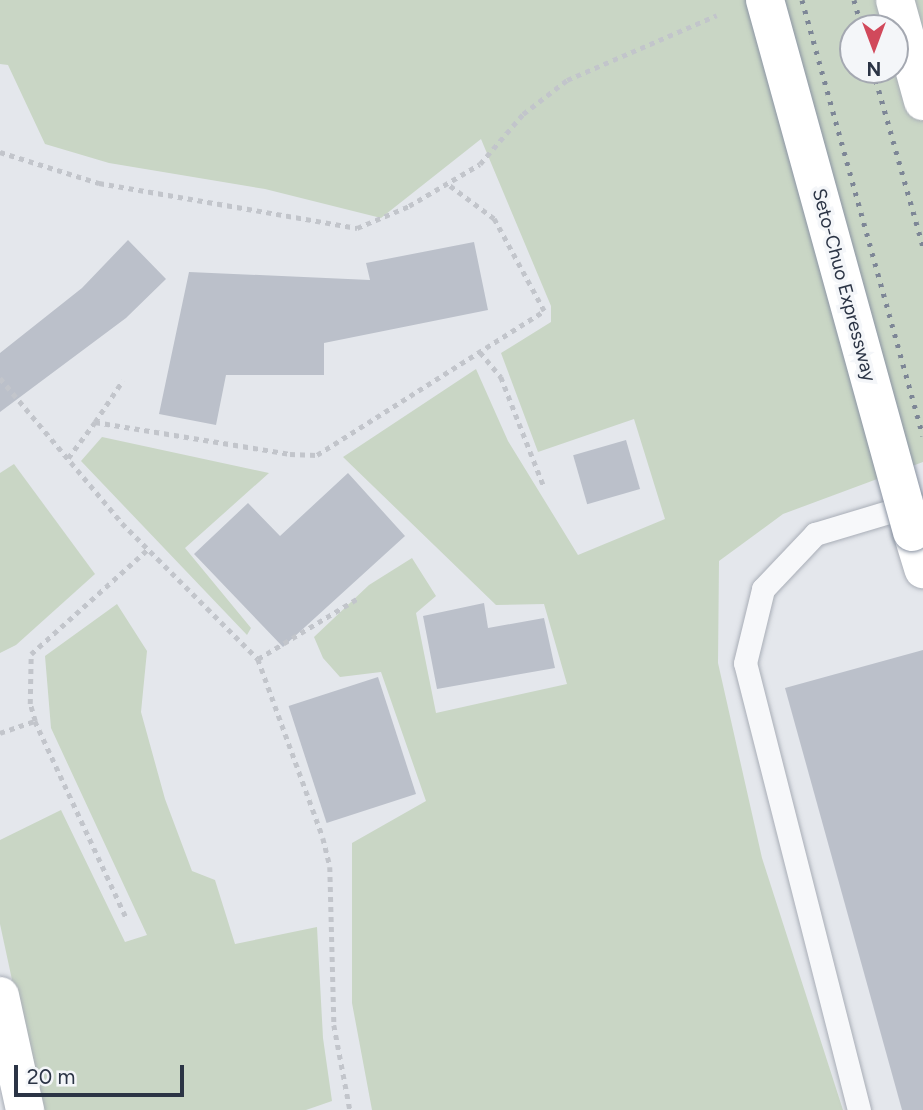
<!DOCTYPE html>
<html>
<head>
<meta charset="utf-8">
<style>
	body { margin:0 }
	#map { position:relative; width:923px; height:1110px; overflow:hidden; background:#e4e7ec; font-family:Figtree,sans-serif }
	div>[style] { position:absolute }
	.green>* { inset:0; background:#c9d6c5 }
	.building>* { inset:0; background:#bbc0ca; transform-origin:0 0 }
	.path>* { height:4.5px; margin-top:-2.25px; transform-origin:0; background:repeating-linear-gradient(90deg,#c2c5cb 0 5px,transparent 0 10px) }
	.roads { filter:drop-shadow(0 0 2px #a9aeb7) drop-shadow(0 0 2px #a9aeb7) }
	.lane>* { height:23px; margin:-11.5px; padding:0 11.5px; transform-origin:11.5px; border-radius:11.5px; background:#f7f8fa }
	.secondary>* { height:38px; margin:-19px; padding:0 19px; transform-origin:19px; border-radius:19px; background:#fff }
	.highway>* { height:38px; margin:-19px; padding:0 19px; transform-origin:19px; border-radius:19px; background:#fff }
	.rail>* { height:5px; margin-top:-2.5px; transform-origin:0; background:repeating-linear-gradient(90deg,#7d8696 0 3.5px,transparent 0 10.5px) }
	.bridges { filter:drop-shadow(0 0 2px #8b94a3) drop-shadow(0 0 2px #8b94a3) }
	.highway-bridge>* { height:38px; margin:-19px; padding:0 19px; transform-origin:19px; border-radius:19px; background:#fff }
	span { translate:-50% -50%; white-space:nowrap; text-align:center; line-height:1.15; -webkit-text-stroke:7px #f4f6f9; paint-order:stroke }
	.street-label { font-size:19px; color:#2b3445 }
	.north { position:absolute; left:839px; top:14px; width:70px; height:70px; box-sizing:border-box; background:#f4f6f9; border:2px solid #a4a8b1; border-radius:50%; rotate:180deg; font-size:19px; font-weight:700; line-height:28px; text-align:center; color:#2b3445 }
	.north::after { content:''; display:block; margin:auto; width:24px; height:32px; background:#d1495b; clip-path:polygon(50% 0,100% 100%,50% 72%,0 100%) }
	.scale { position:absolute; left:14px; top:1065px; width:170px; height:32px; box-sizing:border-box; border:4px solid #2b3445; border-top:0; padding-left:9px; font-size:21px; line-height:24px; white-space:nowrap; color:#2b3445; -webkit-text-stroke:5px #f4f6f9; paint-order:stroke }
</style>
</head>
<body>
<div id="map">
	<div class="green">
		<i style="clip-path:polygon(evenodd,0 0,923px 0,923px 462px,783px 514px,719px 561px,718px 663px,762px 858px,843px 1110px,372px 1110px,352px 1003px,352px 843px,426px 801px,381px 672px,340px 677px,323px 658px,314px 637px,369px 585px,412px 558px,436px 596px,416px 613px,436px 713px,567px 684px,544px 604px,496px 605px,343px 457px,476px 369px,508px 441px,578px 555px,665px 519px,634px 419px,538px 452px,501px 353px,551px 322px,551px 306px,481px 139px,381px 218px,265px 189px,109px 163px,45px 144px,8px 65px,0 64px,0 0,853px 28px,895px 28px,895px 70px,853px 70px,853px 28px)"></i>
		<i style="clip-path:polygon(102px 437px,269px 473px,185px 548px,251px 628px,247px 635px,81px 461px)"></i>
		<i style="clip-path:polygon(14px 464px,95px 574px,16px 645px,0 653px,0 473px)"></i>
		<i style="clip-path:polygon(117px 604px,147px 651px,141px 712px,165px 799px,192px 871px,215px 880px,235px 944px,317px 927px,323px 1038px,332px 1101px,306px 1110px,40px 1110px,0 924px,0 840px,61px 810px,125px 942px,147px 935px,51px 728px,45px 656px)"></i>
	</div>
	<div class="building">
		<i style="clip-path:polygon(128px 240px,166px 279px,126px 318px,0 412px,0 353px,82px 288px)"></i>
		<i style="clip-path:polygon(474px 242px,488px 310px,324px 343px,324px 375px,226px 375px,216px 425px,159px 414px,189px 272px,370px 280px,366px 263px)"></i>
		<i style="left:626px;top:440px;width:51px;height:55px;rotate:74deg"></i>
		<i style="clip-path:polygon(348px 473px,405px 536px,283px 647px,194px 554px,248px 503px,280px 536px)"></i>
		<i style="clip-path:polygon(484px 603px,488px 628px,544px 618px,555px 668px,437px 689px,423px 616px)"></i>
		<i style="clip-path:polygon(923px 650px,923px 1110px,902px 1110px,785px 688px)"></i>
		<i style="left:378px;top:677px;width:123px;height:94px;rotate:72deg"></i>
	</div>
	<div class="path">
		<i style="left:0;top:152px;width:104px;rotate:17.4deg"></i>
		<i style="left:99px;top:183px;width:262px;rotate:9.9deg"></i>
		<i style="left:357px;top:228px;width:56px;rotate:-22.9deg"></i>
		<i style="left:409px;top:206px;width:82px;rotate:-30.6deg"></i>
		<i style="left:480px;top:164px;width:66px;rotate:-49.3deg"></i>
		<i style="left:523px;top:114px;width:56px;rotate:-37.7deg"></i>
		<i style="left:567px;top:80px;width:163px;rotate:-23.4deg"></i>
		<i style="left:480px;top:352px;width:33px;rotate:50deg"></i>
		<i style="left:501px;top:377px;width:118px;rotate:68.6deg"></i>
		<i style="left:0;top:378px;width:189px;rotate:49.9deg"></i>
		<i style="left:122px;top:523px;width:192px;rotate:45deg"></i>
		<i style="left:258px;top:659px;width:190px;rotate:70deg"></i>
		<i style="left:323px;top:838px;width:30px;rotate:76deg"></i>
		<i style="left:330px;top:867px;width:158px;rotate:88.5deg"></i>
		<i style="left:334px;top:1025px;width:86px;rotate:79.3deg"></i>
		<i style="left:95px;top:422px;width:50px;rotate:-56.3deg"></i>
		<i style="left:68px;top:458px;width:45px;rotate:-53.1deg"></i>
		<i style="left:95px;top:422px;width:198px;rotate:9.3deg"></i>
		<i style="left:290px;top:454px;width:27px;rotate:2deg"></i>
		<i style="left:317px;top:455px;width:269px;rotate:-32.4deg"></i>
		<i style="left:544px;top:311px;width:105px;rotate:-118.5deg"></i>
		<i style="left:494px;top:219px;width:59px;rotate:-143.3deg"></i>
		<i style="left:258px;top:659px;width:119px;rotate:-31.3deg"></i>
		<i style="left:35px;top:721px;width:218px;rotate:65.1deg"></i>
		<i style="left:0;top:733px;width:37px;rotate:-19deg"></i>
		<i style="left:35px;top:721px;width:18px;rotate:-106deg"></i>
		<i style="left:30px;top:704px;width:50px;rotate:-88.9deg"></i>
		<i style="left:31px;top:654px;width:157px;rotate:-41.9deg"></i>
	</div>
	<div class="roads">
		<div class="lane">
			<i style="left:859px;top:1110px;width:461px;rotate:-104.3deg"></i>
			<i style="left:745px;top:663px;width:76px;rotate:-76.3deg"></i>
			<i style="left:763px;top:589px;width:76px;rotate:-46.6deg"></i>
			<i style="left:815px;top:534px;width:104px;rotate:-16.7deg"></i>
		</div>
		<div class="secondary">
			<i style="left:0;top:996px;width:117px;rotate:77.6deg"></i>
		</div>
		<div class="highway">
			<i style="left:895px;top:0;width:105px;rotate:74.5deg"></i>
			<i style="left:912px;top:532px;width:39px;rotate:73deg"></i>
		</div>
	</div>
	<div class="rail">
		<i style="left:802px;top:0;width:452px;rotate:74.5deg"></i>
		<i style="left:854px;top:0;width:29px;rotate:74deg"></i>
		<i style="left:873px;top:70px;width:184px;rotate:74.2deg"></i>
	</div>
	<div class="bridges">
		<div class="highway-bridge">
			<i style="left:765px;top:0;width:552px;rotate:74.55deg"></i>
		</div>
	</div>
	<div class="street-label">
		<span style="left:844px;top:285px;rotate:75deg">Seto-Chuo Expressway</span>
	</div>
	<div class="north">N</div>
	<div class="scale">20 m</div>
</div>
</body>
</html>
